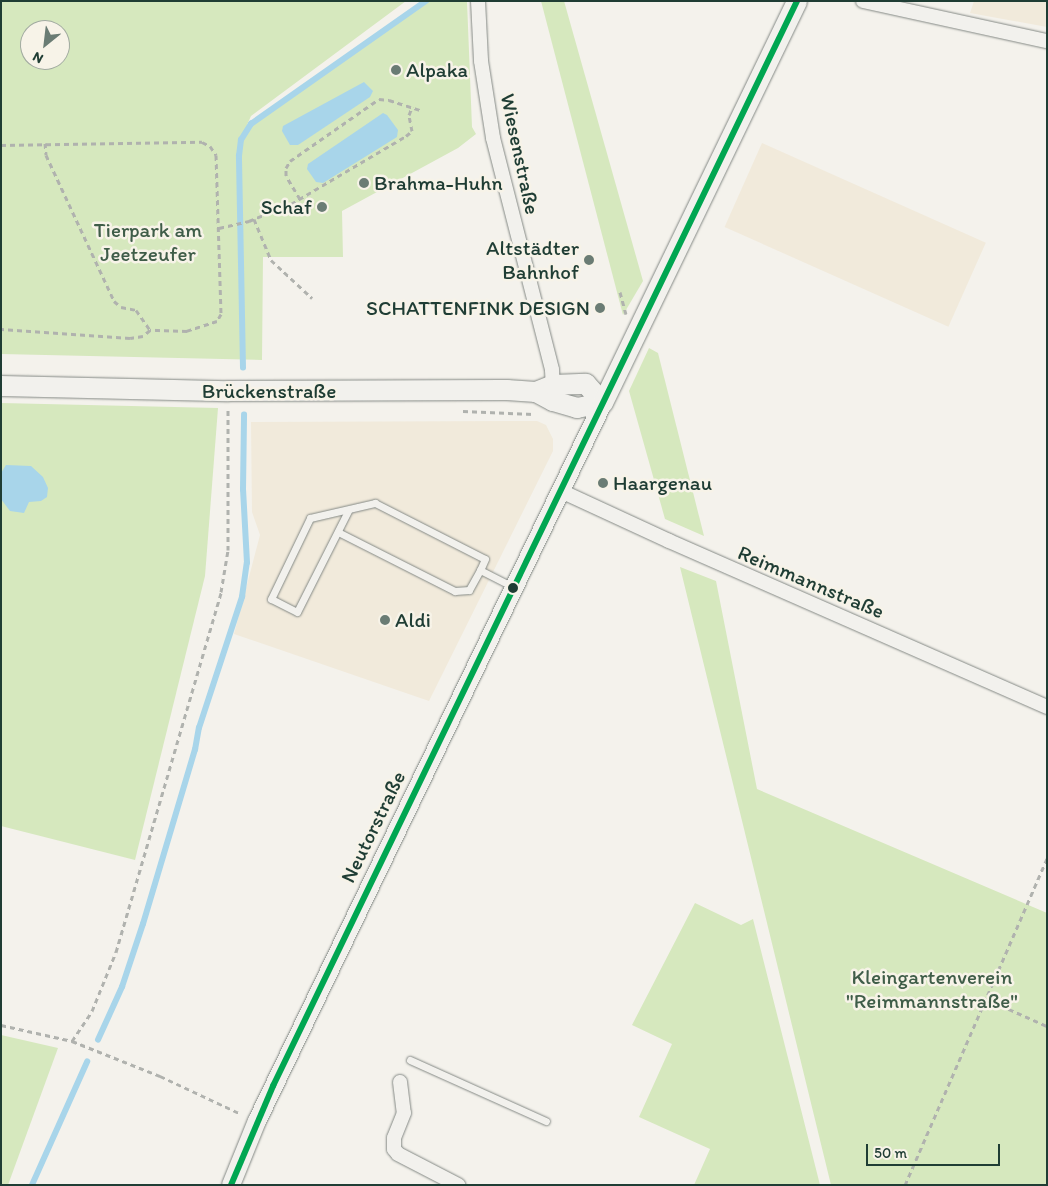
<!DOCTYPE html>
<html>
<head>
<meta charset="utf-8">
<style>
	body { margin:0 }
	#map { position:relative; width:1048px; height:1186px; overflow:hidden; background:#f4f2ec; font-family:Itim,sans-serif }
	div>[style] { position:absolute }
	.built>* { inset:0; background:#f1eadb; transform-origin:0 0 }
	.green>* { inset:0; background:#d6e8be }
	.water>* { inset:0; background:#a8d5ea }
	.stream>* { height:5.5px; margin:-2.75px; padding:0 2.75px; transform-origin:2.75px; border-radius:2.75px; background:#a8d5ea }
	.path>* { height:3px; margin-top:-1.5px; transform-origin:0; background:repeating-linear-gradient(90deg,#b0b2ae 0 5px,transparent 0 9px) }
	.roads { filter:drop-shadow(0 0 1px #848985) drop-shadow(0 0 1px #848985) }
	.service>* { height:7px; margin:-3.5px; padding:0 3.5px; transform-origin:3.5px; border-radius:3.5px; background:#f2f1ed }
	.minor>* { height:14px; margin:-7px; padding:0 7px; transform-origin:7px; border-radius:7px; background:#f2f1ed }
	.tertiary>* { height:18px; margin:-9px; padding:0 9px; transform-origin:9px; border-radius:9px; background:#f2f1ed }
	.secondary>* { height:20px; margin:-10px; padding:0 10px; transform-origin:10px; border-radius:10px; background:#f2f1ed }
	.bus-1>* { height:6px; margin:-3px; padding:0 3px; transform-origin:3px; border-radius:3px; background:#00a651 }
	.dots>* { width:14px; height:14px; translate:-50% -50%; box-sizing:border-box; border:2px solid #f7f3e8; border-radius:50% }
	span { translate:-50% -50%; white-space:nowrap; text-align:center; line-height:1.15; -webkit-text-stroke:5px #f7f3e8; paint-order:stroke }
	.poi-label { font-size:21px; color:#1f3d34 }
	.left { translate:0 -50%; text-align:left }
	.right { translate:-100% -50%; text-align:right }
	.street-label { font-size:21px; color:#1f3d34 }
	.park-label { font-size:21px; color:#3f5d48 }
	.frame { position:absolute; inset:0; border:2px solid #1f3d34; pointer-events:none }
	.north { position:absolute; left:20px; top:20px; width:50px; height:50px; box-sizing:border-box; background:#f7f3e8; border:1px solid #a1aaa0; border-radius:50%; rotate:209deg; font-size:14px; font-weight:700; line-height:20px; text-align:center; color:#1f3d34 }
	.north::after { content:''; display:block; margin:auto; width:18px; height:22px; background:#6a7c74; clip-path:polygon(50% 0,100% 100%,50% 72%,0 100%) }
	.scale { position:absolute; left:866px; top:1144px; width:134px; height:22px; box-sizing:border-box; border:2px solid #1f3d34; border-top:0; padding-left:6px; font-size:15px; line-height:18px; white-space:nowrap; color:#1f3d34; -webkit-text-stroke:4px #f7f3e8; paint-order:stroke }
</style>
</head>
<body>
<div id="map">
	<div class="built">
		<i style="clip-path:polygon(974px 1px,1047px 1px,1047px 27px,970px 13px)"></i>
		<i style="left:762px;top:143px;width:245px;height:92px;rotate:24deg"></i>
		<i style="clip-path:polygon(537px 421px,546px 425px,553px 439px,553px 451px,429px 701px,234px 634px,260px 535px,252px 512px,251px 422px)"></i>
	</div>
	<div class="green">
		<i style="clip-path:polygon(evenodd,1px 1px,406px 1px,251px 116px,247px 125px,252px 124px,426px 1px,467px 1px,472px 127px,476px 134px,458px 148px,342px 211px,343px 257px,263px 257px,262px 360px,1px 354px,1px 1px,30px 30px,60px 30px,60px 60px,30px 60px,30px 30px)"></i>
		<i style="clip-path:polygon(541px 1px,564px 1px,643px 281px,623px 315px)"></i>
		<i style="clip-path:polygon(649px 348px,658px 353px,704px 536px,665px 519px,629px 391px)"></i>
		<i style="clip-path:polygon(1px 403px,218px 408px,205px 576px,135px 860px,1px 826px)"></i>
		<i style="clip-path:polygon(680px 567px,716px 581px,757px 789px,1047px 913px,1047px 1185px,831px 1185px)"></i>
		<i style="clip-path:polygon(695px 903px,741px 925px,753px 919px,820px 1185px,694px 1185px,710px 1149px,639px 1117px,672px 1044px,632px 1025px)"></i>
		<i style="clip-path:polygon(1px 1035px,58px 1048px,8px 1185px,1px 1185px)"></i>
	</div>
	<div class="water">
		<i style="clip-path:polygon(364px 82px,373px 91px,370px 97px,298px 145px,290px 145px,282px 131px,283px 126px)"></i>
		<i style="clip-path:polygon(383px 113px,387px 115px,398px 130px,397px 137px,323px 183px,316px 182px,307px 169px,308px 164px)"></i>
		<i style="clip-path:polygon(6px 465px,31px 466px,43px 477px,48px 488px,47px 497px,41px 501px,29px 502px,24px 513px,10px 511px,1px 499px,1px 473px)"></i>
	</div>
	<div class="stream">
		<i style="left:243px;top:368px;width:212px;rotate:-91.1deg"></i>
		<i style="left:239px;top:156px;width:16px;rotate:-83deg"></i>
		<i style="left:241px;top:140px;width:19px;rotate:-58deg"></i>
		<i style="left:251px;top:124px;width:214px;rotate:-35.1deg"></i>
		<i style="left:98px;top:1040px;width:58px;rotate:-65.6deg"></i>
		<i style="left:122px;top:987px;width:66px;rotate:-71.6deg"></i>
		<i style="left:143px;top:924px;width:182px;rotate:-73.4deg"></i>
		<i style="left:195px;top:750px;width:22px;rotate:-80deg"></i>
		<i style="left:199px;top:728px;width:138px;rotate:-71.8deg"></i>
		<i style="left:242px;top:597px;width:34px;rotate:-82deg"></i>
		<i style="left:247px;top:563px;width:73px;rotate:-93.1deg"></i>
		<i style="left:243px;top:490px;width:75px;rotate:-89.2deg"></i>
		<i style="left:32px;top:1185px;width:135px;rotate:-65.9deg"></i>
	</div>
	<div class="path">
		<i style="left:45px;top:143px;width:12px;rotate:85deg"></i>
		<i style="left:46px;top:155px;width:161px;rotate:65deg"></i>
		<i style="left:114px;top:301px;width:9px;rotate:41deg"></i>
		<i style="left:121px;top:307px;width:15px;rotate:11deg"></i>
		<i style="left:136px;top:310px;width:24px;rotate:55deg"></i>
		<i style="left:1px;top:145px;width:201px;rotate:-0.9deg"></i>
		<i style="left:202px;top:142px;width:9px;rotate:27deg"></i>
		<i style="left:210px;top:146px;width:11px;rotate:56deg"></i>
		<i style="left:216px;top:155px;width:159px;rotate:88.2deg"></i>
		<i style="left:221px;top:314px;width:8px;rotate:120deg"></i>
		<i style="left:217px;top:321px;width:32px;rotate:162deg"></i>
		<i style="left:187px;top:331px;width:37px;rotate:-178deg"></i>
		<i style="left:150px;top:330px;width:9px;rotate:139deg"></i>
		<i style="left:143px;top:336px;width:13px;rotate:171deg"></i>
		<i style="left:130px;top:338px;width:129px;rotate:-176deg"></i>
		<i style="left:300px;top:199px;width:27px;rotate:-121deg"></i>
		<i style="left:286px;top:176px;width:8px;rotate:-90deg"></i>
		<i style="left:286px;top:168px;width:8px;rotate:-60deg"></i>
		<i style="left:290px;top:161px;width:108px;rotate:-34.9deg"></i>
		<i style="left:379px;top:99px;width:10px;rotate:6deg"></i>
		<i style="left:389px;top:100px;width:33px;rotate:18deg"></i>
		<i style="left:254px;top:219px;width:44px;rotate:67.5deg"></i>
		<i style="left:271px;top:260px;width:56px;rotate:42.8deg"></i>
		<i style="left:219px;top:228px;width:31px;rotate:-13deg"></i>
		<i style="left:249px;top:221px;width:45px;rotate:-22deg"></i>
		<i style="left:291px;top:204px;width:134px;rotate:-30.6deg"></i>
		<i style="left:406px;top:136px;width:8px;rotate:-40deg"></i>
		<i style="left:412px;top:131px;width:16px;rotate:-101deg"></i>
		<i style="left:409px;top:115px;width:9px;rotate:-69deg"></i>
		<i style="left:620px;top:292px;width:23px;rotate:75deg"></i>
		<i style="left:463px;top:411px;width:71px;rotate:2.4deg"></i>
		<i style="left:984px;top:998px;width:69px;rotate:24deg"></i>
		<i style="left:1px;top:1025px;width:73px;rotate:12.7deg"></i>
		<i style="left:72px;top:1041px;width:95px;rotate:21.7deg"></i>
		<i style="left:160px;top:1076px;width:89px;rotate:25.1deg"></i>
		<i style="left:72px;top:1041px;width:36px;rotate:-56deg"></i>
		<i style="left:92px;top:1011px;width:64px;rotate:-67.9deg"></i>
		<i style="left:116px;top:952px;width:375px;rotate:-73.7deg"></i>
		<i style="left:221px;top:592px;width:43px;rotate:-80.5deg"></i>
		<i style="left:228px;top:550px;width:141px;rotate:-90deg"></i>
		<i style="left:905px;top:1185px;width:356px;rotate:-66.5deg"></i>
	</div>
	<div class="roads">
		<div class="service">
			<i style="left:348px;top:511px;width:113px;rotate:116.8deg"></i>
			<i style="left:297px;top:612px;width:29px;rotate:-153deg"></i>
			<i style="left:271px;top:599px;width:90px;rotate:-64.3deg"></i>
			<i style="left:310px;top:518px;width:67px;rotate:-13deg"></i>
			<i style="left:375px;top:503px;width:123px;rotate:27deg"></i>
			<i style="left:485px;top:559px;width:12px;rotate:114deg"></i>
			<i style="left:480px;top:570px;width:38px;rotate:27deg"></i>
			<i style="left:338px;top:532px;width:131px;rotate:26.8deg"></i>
			<i style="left:455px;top:591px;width:14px;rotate:-4deg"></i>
			<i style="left:469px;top:590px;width:23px;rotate:-61deg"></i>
			<i style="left:410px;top:1060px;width:149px;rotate:24.2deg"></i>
		</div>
		<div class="minor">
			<i style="left:478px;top:1px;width:60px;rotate:87.1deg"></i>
			<i style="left:481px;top:61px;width:78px;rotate:81.1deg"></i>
			<i style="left:493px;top:138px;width:239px;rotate:75.7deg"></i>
			<i style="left:552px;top:370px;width:22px;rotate:87deg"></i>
			<i style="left:863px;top:1px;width:188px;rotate:12.3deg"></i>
			<i style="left:561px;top:491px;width:119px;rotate:24.8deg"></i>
			<i style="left:669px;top:541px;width:413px;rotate:23.7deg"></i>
			<i style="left:400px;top:1082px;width:31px;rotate:83deg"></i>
			<i style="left:404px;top:1113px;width:27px;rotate:112deg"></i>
			<i style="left:394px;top:1138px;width:11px;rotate:90deg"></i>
			<i style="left:394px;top:1149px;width:6px;rotate:51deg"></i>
			<i style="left:398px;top:1154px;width:68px;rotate:27.3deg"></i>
		</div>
		<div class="tertiary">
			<i style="left:231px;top:1185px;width:69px;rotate:-67.9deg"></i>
			<i style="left:257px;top:1121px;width:797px;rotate:-64.27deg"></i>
		</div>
		<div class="secondary">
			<i style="left:1px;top:386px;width:227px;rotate:1.3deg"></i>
			<i style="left:228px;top:391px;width:279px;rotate:-0.2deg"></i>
			<i style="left:507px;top:390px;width:29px;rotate:4deg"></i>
			<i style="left:536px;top:392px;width:19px;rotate:28deg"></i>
			<i style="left:553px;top:401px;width:25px;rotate:16deg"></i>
			<i style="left:577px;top:408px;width:26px;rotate:-11deg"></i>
			<i style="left:536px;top:392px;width:18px;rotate:-22deg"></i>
			<i style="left:553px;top:385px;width:33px;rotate:-2deg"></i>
			<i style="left:586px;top:384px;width:25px;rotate:48deg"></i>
			<i style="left:603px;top:403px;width:446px;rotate:-64.2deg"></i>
		</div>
	</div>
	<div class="bus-1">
		<i style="left:231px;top:1185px;width:108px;rotate:-67deg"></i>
		<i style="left:273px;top:1086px;width:1205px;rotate:-64.22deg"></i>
	</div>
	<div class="dots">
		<i style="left:396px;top:70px;background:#6a7c74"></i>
		<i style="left:364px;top:183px;background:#6a7c74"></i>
		<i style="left:322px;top:207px;background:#6a7c74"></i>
		<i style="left:589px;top:260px;background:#6a7c74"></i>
		<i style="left:600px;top:308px;background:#6a7c74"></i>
		<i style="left:603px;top:483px;background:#6a7c74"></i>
		<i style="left:513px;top:588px;background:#1f3d34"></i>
		<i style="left:385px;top:620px;background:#6a7c74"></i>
	</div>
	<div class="poi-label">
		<span class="left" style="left:406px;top:70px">Alpaka</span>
		<span class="left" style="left:374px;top:183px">Brahma-Huhn</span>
		<span class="right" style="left:312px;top:207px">Schaf</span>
		<span class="right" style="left:579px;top:260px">Altstädter<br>Bahnhof</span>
		<span class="right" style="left:590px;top:308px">SCHATTENFINK DESIGN</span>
		<span class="left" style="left:613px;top:483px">Haargenau</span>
		<span class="left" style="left:395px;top:620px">Aldi</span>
	</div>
	<div class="street-label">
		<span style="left:520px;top:154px;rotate:78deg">Wiesenstraße</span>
		<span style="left:269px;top:391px">Brückenstraße</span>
		<span style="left:811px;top:582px;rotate:23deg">Reimmannstraße</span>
		<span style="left:373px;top:827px;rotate:-64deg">Neutorstraße</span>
	</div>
	<div class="park-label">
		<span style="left:148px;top:242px">Tierpark am<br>Jeetzeufer</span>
		<span style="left:932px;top:989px">Kleingartenverein<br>"Reimmannstraße"</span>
	</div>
	<div class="frame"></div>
	<div class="north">N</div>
	<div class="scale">50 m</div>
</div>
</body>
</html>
